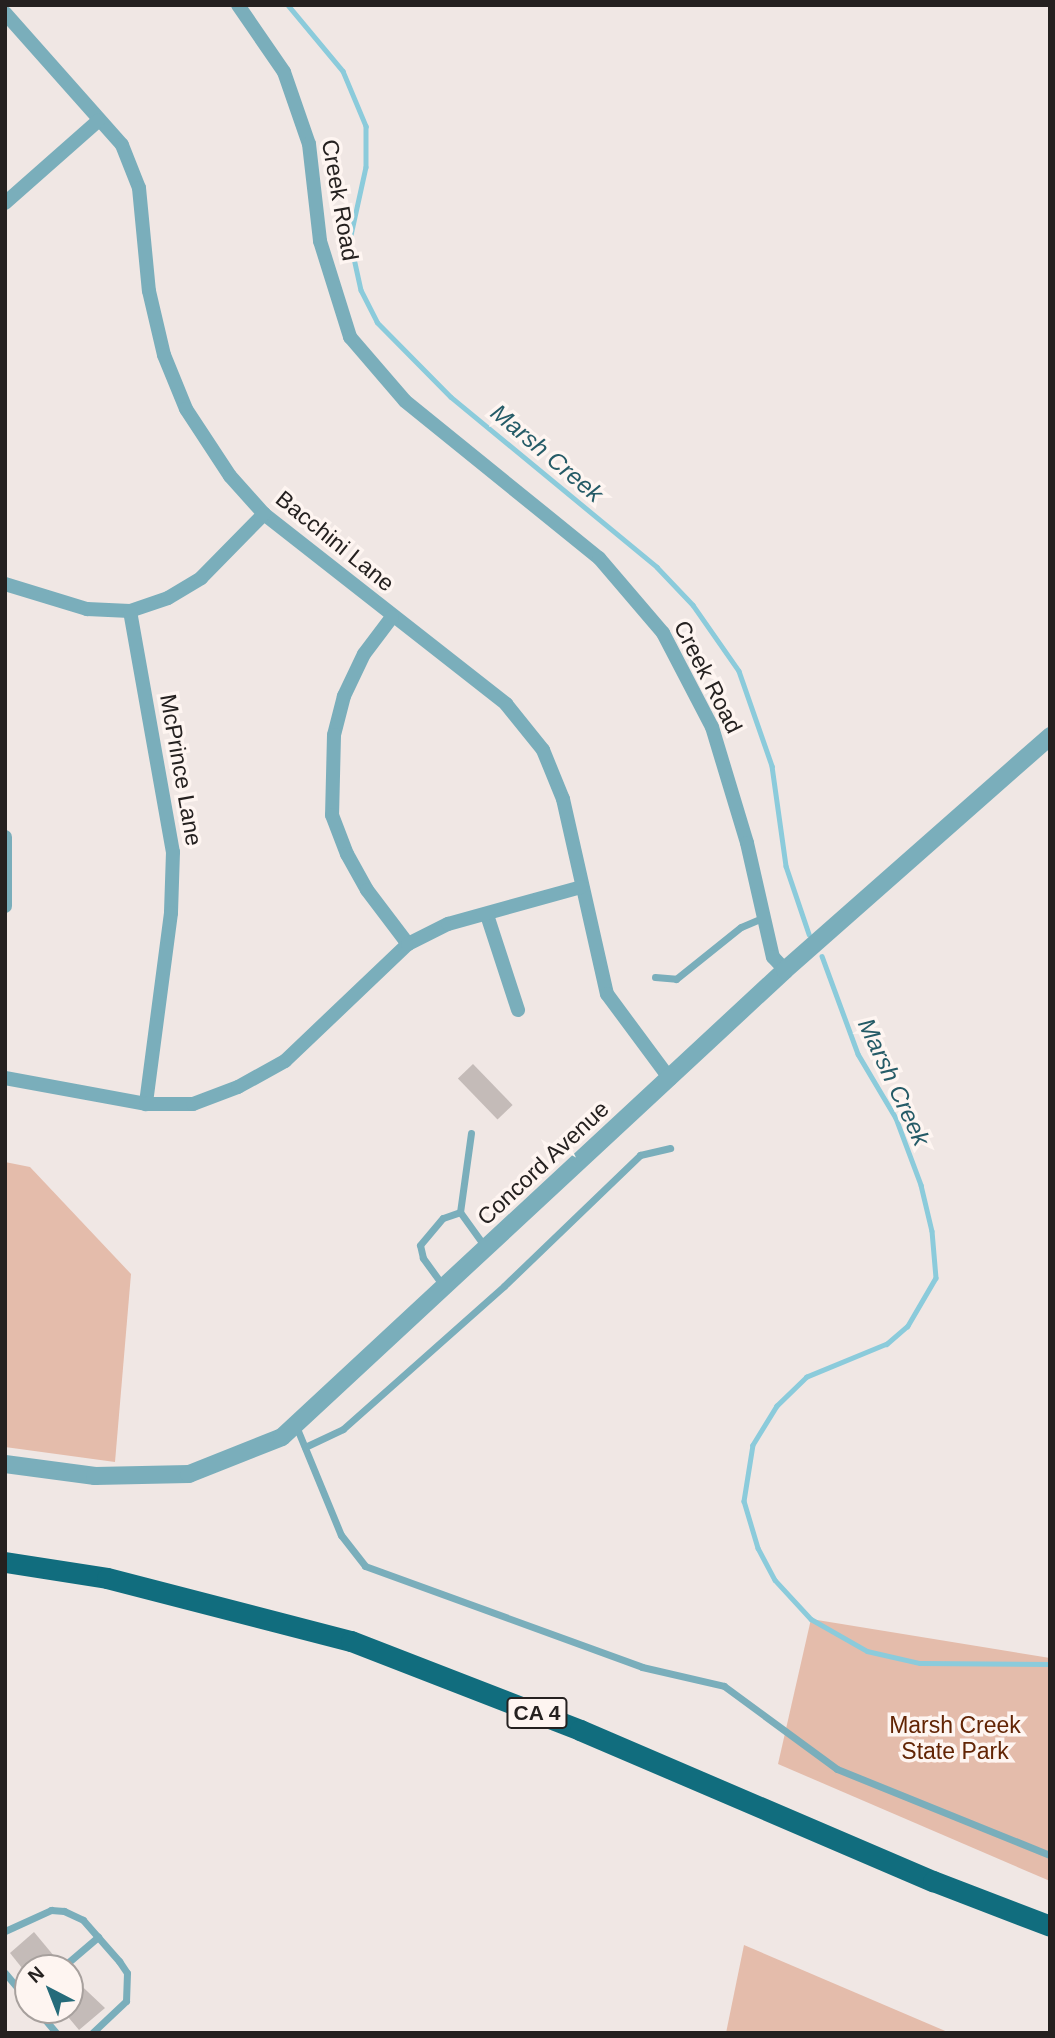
<!DOCTYPE html>
<html>
<head>
<meta charset="utf-8">
<style>
	body { margin:0 }
	#map { position:relative; width:1055px; height:2038px; overflow:hidden; background:#f0e7e4; font-family:Helvetica,sans-serif }
	div>[style] { position:absolute }
	.green>* { inset:0; background:#e4bcab }
	.stream>* { height:4.5px; margin:-2.25px; padding:0 2.25px; transform-origin:2.25px; border-radius:2.25px; background:#8bcbdb }
	.building>* { inset:0; background:#c4bbb8; transform-origin:0 0 }
	.service>* { height:7px; margin:-3.5px; padding:0 3.5px; transform-origin:3.5px; border-radius:3.5px; background:#7aaebb }
	.minor>* { height:14px; margin:-7px; padding:0 7px; transform-origin:7px; border-radius:7px; background:#7aaebb }
	.tertiary>* { height:18px; margin:-9px; padding:0 9px; transform-origin:9px; border-radius:9px; background:#7aaebb }
	.trunk>* { height:21px; margin:-10.5px; padding:0 10.5px; transform-origin:10.5px; border-radius:10.5px; background:#116d7e }
	span { translate:-50% -50%; white-space:nowrap; text-align:center; line-height:1.15; -webkit-text-stroke:7px #fef5f1; paint-order:stroke }
	.shield-label span { padding:2px 5px; background:#fef5f1; border:2px solid; border-radius:5px; -webkit-text-stroke-width:0 }
	.shield-label { font-size:21px; color:#252120; font-weight:700 }
	.street-label { font-size:23px; color:#252120 }
	.park-label { font-size:23px; color:#622404 }
	.water-label { font-size:24px; color:#255b67; font-style:italic }
	.frame { position:absolute; inset:0; border:7px solid #252120; pointer-events:none }
	.north { position:absolute; left:14px; top:1954px; width:70px; height:70px; box-sizing:border-box; background:#fef5f1; border:2px solid #a7a09d; border-radius:50%; rotate:318deg; font-size:19px; font-weight:700; line-height:28px; text-align:center; color:#252120 }
	.north::after { content:''; display:block; margin:auto; width:24px; height:32px; background:#256b7a; clip-path:polygon(50% 0,100% 100%,50% 72%,0 100%) }
</style>
</head>
<body>
<div id="map">
	<div class="green">
		<i style="clip-path:polygon(5px 1162px,30px 1167px,131px 1274px,115px 1462px,5px 1447px)"></i>
		<i style="clip-path:polygon(811px 1619px,1050px 1658px,1050px 1881px,778px 1764px)"></i>
		<i style="clip-path:polygon(744px 1945px,950px 2033px,726px 2033px)"></i>
	</div>
	<div class="stream">
		<i style="left:288px;top:5px;width:86px;rotate:50.2deg"></i>
		<i style="left:343px;top:71px;width:60px;rotate:67.3deg"></i>
		<i style="left:366px;top:126px;width:41px;rotate:90deg"></i>
		<i style="left:366px;top:167px;width:75px;rotate:102.4deg"></i>
		<i style="left:350px;top:240px;width:51px;rotate:77.6deg"></i>
		<i style="left:361px;top:290px;width:36px;rotate:63deg"></i>
		<i style="left:377px;top:322px;width:105px;rotate:45.4deg"></i>
		<i style="left:451px;top:397px;width:267px;rotate:39.5deg"></i>
		<i style="left:657px;top:567px;width:52px;rotate:46.5deg"></i>
		<i style="left:693px;top:605px;width:80px;rotate:55.1deg"></i>
		<i style="left:739px;top:671px;width:101px;rotate:70.8deg"></i>
		<i style="left:772px;top:766px;width:101px;rotate:82deg"></i>
		<i style="left:786px;top:866px;width:72px;rotate:71.3deg"></i>
		<i style="left:822px;top:956px;width:104px;rotate:69.8deg"></i>
		<i style="left:858px;top:1054px;width:74px;rotate:59.3deg"></i>
		<i style="left:896px;top:1118px;width:72px;rotate:69.5deg"></i>
		<i style="left:921px;top:1185px;width:47px;rotate:76.6deg"></i>
		<i style="left:932px;top:1231px;width:47px;rotate:85.1deg"></i>
		<i style="left:936px;top:1278px;width:56px;rotate:120.3deg"></i>
		<i style="left:908px;top:1326px;width:28px;rotate:139deg"></i>
		<i style="left:887px;top:1344px;width:87px;rotate:157.6deg"></i>
		<i style="left:807px;top:1377px;width:42px;rotate:136deg"></i>
		<i style="left:777px;top:1406px;width:46px;rotate:121.6deg"></i>
		<i style="left:753px;top:1445px;width:57px;rotate:99.1deg"></i>
		<i style="left:744px;top:1501px;width:49px;rotate:73.4deg"></i>
		<i style="left:758px;top:1548px;width:36px;rotate:62deg"></i>
		<i style="left:775px;top:1580px;width:53px;rotate:47.3deg"></i>
		<i style="left:811px;top:1619px;width:64px;rotate:29.7deg"></i>
		<i style="left:867px;top:1651px;width:54px;rotate:12.8deg"></i>
		<i style="left:920px;top:1663px;width:130px;rotate:0.4deg"></i>
	</div>
	<div class="building">
		<i style="left:473px;top:1064px;width:57px;height:21px;rotate:46deg"></i>
		<i style="clip-path:polygon(34px 1932px,59px 1962px,58px 1968px,22px 1968px,10px 1953px)"></i>
		<i style="clip-path:polygon(70px 1975px,105px 2008px,79px 2030px,64px 2012px,70px 2010px)"></i>
	</div>
	<div class="service">
		<i style="left:655px;top:977px;width:21px;rotate:5deg"></i>
		<i style="left:676px;top:979px;width:83px;rotate:-38.7deg"></i>
		<i style="left:741px;top:927px;width:23px;rotate:-23deg"></i>
		<i style="left:471px;top:1133px;width:80px;rotate:97.9deg"></i>
		<i style="left:460px;top:1212px;width:44px;rotate:54.2deg"></i>
		<i style="left:444px;top:1287px;width:36px;rotate:-126deg"></i>
		<i style="left:423px;top:1258px;width:13px;rotate:-103deg"></i>
		<i style="left:420px;top:1245px;width:35px;rotate:-50deg"></i>
		<i style="left:443px;top:1218px;width:18px;rotate:-19deg"></i>
		<i style="left:296px;top:1426px;width:118px;rotate:67.6deg"></i>
		<i style="left:341px;top:1535px;width:39px;rotate:52deg"></i>
		<i style="left:365px;top:1566px;width:295px;rotate:20deg"></i>
		<i style="left:642px;top:1667px;width:84px;rotate:13deg"></i>
		<i style="left:724px;top:1686px;width:140px;rotate:36.3deg"></i>
		<i style="left:837px;top:1769px;width:230px;rotate:22deg"></i>
		<i style="left:305px;top:1447px;width:42px;rotate:-25.3deg"></i>
		<i style="left:343px;top:1429px;width:215px;rotate:-41.6deg"></i>
		<i style="left:504px;top:1286px;width:189px;rotate:-43.9deg"></i>
		<i style="left:640px;top:1155px;width:31px;rotate:-13deg"></i>
		<i style="left:5px;top:1931px;width:51px;rotate:-24.5deg"></i>
		<i style="left:51px;top:1910px;width:13px;rotate:4deg"></i>
		<i style="left:64px;top:1911px;width:21px;rotate:25deg"></i>
		<i style="left:83px;top:1920px;width:55px;rotate:48.7deg"></i>
		<i style="left:119px;top:1961px;width:14px;rotate:56deg"></i>
		<i style="left:127px;top:1973px;width:28px;rotate:92deg"></i>
		<i style="left:126px;top:2001px;width:47px;rotate:136.7deg"></i>
		<i style="left:64px;top:1966px;width:45px;rotate:-40.5deg"></i>
		<i style="left:5px;top:1973px;width:35px;rotate:50deg"></i>
		<i style="left:37px;top:2010px;width:30px;rotate:50deg"></i>
	</div>
	<div class="minor">
		<i style="left:238px;top:5px;width:81px;rotate:55.5deg"></i>
		<i style="left:284px;top:72px;width:76px;rotate:70.9deg"></i>
		<i style="left:309px;top:144px;width:98px;rotate:83.5deg"></i>
		<i style="left:320px;top:241px;width:101px;rotate:72.6deg"></i>
		<i style="left:350px;top:337px;width:84px;rotate:49.3deg"></i>
		<i style="left:405px;top:401px;width:250px;rotate:39deg"></i>
		<i style="left:599px;top:558px;width:99px;rotate:49.5deg"></i>
		<i style="left:663px;top:633px;width:106px;rotate:62.5deg"></i>
		<i style="left:712px;top:727px;width:121px;rotate:73.2deg"></i>
		<i style="left:747px;top:843px;width:117px;rotate:77.2deg"></i>
		<i style="left:773px;top:957px;width:18px;rotate:47deg"></i>
		<i style="left:5px;top:13px;width:176px;rotate:48.4deg"></i>
		<i style="left:122px;top:145px;width:46px;rotate:68.4deg"></i>
		<i style="left:139px;top:188px;width:103px;rotate:84.5deg"></i>
		<i style="left:149px;top:291px;width:66px;rotate:76.8deg"></i>
		<i style="left:164px;top:355px;width:58px;rotate:67.8deg"></i>
		<i style="left:186px;top:409px;width:80px;rotate:56.7deg"></i>
		<i style="left:230px;top:476px;width:51px;rotate:48.2deg"></i>
		<i style="left:264px;top:514px;width:308px;rotate:38.1deg"></i>
		<i style="left:506px;top:704px;width:59px;rotate:51.2deg"></i>
		<i style="left:543px;top:750px;width:53px;rotate:67.8deg"></i>
		<i style="left:563px;top:799px;width:200px;rotate:77.3deg"></i>
		<i style="left:607px;top:994px;width:106px;rotate:53.5deg"></i>
		<i style="left:5px;top:203px;width:125px;rotate:-41.4deg"></i>
		<i style="left:5px;top:584px;width:86px;rotate:17deg"></i>
		<i style="left:87px;top:609px;width:43px;rotate:2.7deg"></i>
		<i style="left:130px;top:611px;width:40px;rotate:-18.9deg"></i>
		<i style="left:168px;top:598px;width:39px;rotate:-31deg"></i>
		<i style="left:201px;top:578px;width:90px;rotate:-45.5deg"></i>
		<i style="left:130px;top:611px;width:245px;rotate:79.9deg"></i>
		<i style="left:173px;top:852px;width:61px;rotate:91.9deg"></i>
		<i style="left:171px;top:913px;width:193px;rotate:97.5deg"></i>
		<i style="left:392px;top:617px;width:46px;rotate:127.1deg"></i>
		<i style="left:364px;top:654px;width:47px;rotate:115.5deg"></i>
		<i style="left:344px;top:696px;width:40px;rotate:104.4deg"></i>
		<i style="left:334px;top:735px;width:80px;rotate:91.4deg"></i>
		<i style="left:332px;top:815px;width:42px;rotate:69deg"></i>
		<i style="left:347px;top:854px;width:41px;rotate:60.9deg"></i>
		<i style="left:367px;top:890px;width:68px;rotate:52.8deg"></i>
		<i style="left:5px;top:837px;width:69px;rotate:90deg"></i>
		<i style="left:487px;top:915px;width:100px;rotate:71.9deg"></i>
		<i style="left:5px;top:1078px;width:143px;rotate:10.4deg"></i>
		<i style="left:146px;top:1104px;width:47px"></i>
		<i style="left:193px;top:1104px;width:48px;rotate:-20.7deg"></i>
		<i style="left:238px;top:1087px;width:54px;rotate:-29deg"></i>
		<i style="left:285px;top:1061px;width:170px;rotate:-43.6deg"></i>
		<i style="left:408px;top:944px;width:45px;rotate:-26.6deg"></i>
		<i style="left:448px;top:924px;width:138px;rotate:-15.5deg"></i>
	</div>
	<div class="tertiary">
		<i style="left:5px;top:1464px;width:91px;rotate:7.6deg"></i>
		<i style="left:95px;top:1476px;width:94px;rotate:-1.2deg"></i>
		<i style="left:189px;top:1474px;width:100px;rotate:-21.7deg"></i>
		<i style="left:282px;top:1437px;width:686px;rotate:-42.87deg"></i>
		<i style="left:785px;top:970px;width:354px;rotate:-41.4deg"></i>
	</div>
	<div class="trunk">
		<i style="left:5px;top:1562px;width:103px;rotate:8.9deg"></i>
		<i style="left:107px;top:1578px;width:252px;rotate:14.5deg"></i>
		<i style="left:351px;top:1641px;width:246px;rotate:21.2deg"></i>
		<i style="left:580px;top:1730px;width:384px;rotate:23.2deg"></i>
		<i style="left:933px;top:1881px;width:125px;rotate:21deg"></i>
	</div>
	<div class="shield-label">
		<span style="left:537px;top:1713px">CA 4</span>
	</div>
	<div class="street-label">
		<span style="left:340px;top:200px;rotate:80deg">Creek Road</span>
		<span style="left:335px;top:541px;rotate:39deg">Bacchini Lane</span>
		<span style="left:708px;top:677px;rotate:63deg">Creek Road</span>
		<span style="left:181px;top:770px;rotate:80deg">McPrince Lane</span>
		<span style="left:543px;top:1163px;rotate:-43deg">Concord Avenue</span>
	</div>
	<div class="park-label">
		<span style="left:955px;top:1738px">Marsh Creek<br>State Park</span>
	</div>
	<div class="water-label">
		<span style="left:547px;top:453px;rotate:40deg">Marsh Creek</span>
		<span style="left:894px;top:1082px;rotate:65deg">Marsh Creek</span>
	</div>
	<div class="frame"></div>
	<div class="north">N</div>
</div>
</body>
</html>
